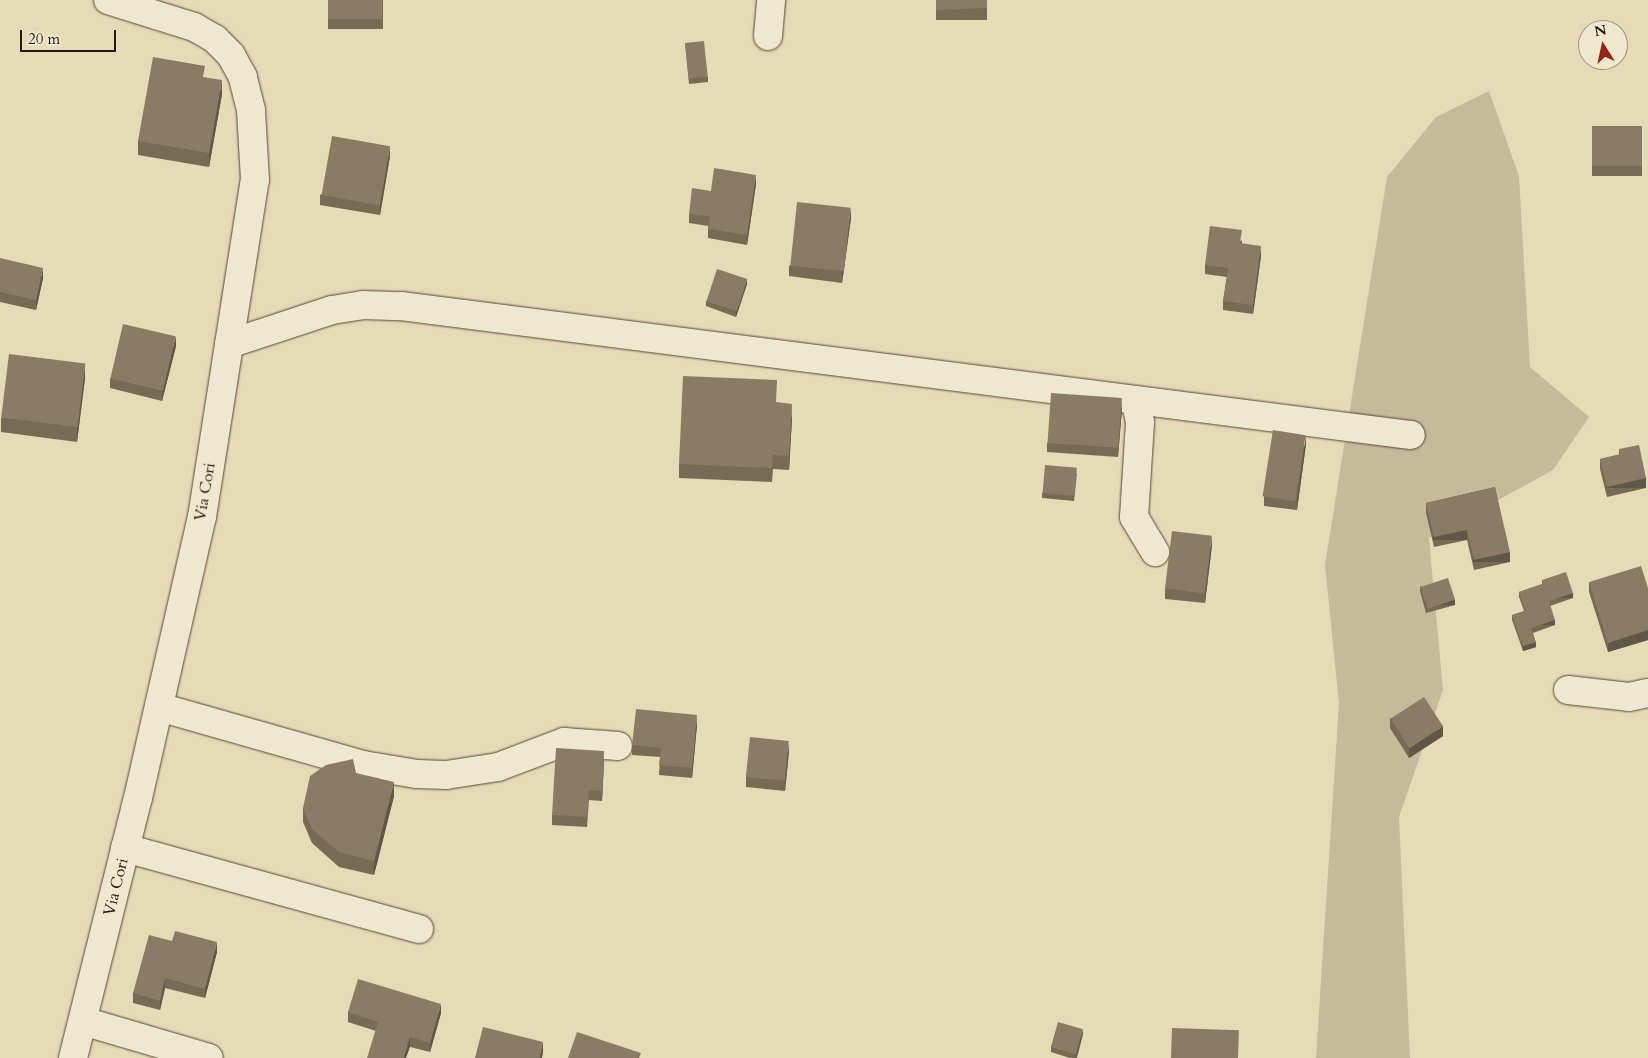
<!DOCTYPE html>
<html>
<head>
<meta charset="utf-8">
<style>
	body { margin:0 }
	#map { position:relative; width:1648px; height:1058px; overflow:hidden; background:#e5dbb7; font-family:Cardo,serif }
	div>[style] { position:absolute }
	.green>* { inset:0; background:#c5ba9a }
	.roads { filter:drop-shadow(0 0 1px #564736) drop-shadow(0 0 1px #564736) }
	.minor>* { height:28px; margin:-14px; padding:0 14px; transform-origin:14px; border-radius:14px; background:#eee8d0 }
	.wall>* { inset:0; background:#776b56; transform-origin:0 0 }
	.shaded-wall>* { inset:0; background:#615746; transform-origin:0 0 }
	.building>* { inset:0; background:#8a7c64; transform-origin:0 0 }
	span { translate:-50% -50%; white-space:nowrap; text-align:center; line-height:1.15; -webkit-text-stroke:5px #eee8d0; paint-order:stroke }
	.street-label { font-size:16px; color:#27160b }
	.north { position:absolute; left:1578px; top:20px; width:50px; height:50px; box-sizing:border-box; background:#eee8d0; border:1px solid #9e9481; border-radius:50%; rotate:350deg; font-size:14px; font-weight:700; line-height:20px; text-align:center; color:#27160b }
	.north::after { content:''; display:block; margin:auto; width:18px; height:22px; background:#8f2418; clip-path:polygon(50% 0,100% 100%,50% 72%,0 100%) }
	.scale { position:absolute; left:20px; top:30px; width:96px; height:22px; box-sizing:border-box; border:2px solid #27160b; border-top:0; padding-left:6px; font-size:15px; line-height:18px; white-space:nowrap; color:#27160b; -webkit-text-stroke:4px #eee8d0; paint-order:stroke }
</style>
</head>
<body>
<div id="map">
	<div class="green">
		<i style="clip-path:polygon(1489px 91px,1519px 176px,1530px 367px,1589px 417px,1553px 470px,1429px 538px,1443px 690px,1399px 817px,1410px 1058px,1316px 1058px,1339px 703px,1325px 565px,1387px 177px,1436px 117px)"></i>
	</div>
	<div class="roads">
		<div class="minor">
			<i style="left:768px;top:36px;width:36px;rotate:-85deg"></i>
			<i style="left:229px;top:344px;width:108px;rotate:-18.3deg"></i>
			<i style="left:332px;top:310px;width:31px;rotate:-9deg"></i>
			<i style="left:363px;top:305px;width:38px;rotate:2deg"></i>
			<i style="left:401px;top:306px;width:1018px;rotate:7.28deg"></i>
			<i style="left:1135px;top:400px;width:23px;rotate:77deg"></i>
			<i style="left:1140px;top:422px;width:95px;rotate:93.6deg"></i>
			<i style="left:1134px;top:517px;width:41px;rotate:59deg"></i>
			<i style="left:1568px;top:690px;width:61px;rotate:6.5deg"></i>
			<i style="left:1629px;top:697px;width:19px;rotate:-12deg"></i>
			<i style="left:159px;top:707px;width:212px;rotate:15.9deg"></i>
			<i style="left:363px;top:765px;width:55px;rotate:9.5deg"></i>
			<i style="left:417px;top:774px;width:29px;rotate:2deg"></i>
			<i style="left:446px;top:775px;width:53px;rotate:-8.7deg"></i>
			<i style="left:498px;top:767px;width:71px;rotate:-20.7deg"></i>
			<i style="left:564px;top:742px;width:54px;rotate:4.2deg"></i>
			<i style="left:125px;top:848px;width:305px;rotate:15.4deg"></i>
			<i style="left:83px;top:1021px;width:131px;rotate:16.4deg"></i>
			<i style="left:73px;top:1058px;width:268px;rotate:-76deg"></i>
			<i style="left:138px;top:798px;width:288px;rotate:-77.2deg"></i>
			<i style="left:202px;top:517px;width:341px;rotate:-81.1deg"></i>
			<i style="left:255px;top:180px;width:70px;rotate:-93.3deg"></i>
			<i style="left:251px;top:110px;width:34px;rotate:-104deg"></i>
			<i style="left:243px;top:77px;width:25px;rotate:-119deg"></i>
			<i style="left:231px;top:55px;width:23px;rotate:-135deg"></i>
			<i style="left:215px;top:39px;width:24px;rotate:-150deg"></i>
			<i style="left:194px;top:27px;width:90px;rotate:-162.6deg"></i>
		</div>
	</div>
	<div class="wall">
		<i style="left:328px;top:0;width:55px;height:29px"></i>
		<i style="left:936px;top:0;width:51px;height:20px"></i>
		<i style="clip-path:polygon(685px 43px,708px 77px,708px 82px,689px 84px)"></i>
		<i style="clip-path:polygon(205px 77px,222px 94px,209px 167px,138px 155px,138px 141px)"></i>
		<i style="left:1592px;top:126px;width:50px;height:50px"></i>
		<i style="clip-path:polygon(390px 156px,380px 215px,320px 205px,320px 195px)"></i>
		<i style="clip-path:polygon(756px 184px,747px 245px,708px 238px,708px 226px,689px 223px,689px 214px,711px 191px)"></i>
		<i style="clip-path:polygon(851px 218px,842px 283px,789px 276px,789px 266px)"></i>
		<i style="clip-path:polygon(1242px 240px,1242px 243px,1261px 256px,1253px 314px,1223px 310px,1223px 301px,1227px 277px,1205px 274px,1205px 265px)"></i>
		<i style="clip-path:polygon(0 258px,43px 278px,36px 310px,0 302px)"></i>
		<i style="clip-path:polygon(747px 284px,736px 317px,706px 306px,706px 301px)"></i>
		<i style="clip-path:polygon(176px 346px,162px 401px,110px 388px,110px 378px)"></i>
		<i style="clip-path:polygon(85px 378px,77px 442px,1px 432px,1px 418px)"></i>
		<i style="clip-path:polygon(777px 402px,792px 418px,789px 470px,773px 469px,772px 482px,679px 478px,679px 464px)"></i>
		<i style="clip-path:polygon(1122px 408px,1118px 457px,1047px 452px,1047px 443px)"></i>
		<i style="clip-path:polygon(1306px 444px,1297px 510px,1264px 506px,1264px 496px)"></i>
		<i style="clip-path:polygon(1619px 449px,1646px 488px,1607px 497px,1600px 469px,1600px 459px,1619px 455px)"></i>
		<i style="clip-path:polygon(1077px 473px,1074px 501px,1042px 498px,1042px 493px)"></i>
		<i style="clip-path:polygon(1495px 487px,1510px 562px,1474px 570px,1467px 540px,1434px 547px,1426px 513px,1426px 503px)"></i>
		<i style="clip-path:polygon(1212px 545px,1205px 603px,1165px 599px,1165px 589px)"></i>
		<i style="clip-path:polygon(1542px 580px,1573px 598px,1550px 606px,1555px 625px,1533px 633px,1536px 647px,1523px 651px,1512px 620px,1512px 615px,1524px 611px,1519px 597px,1519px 592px,1542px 584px)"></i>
		<i style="clip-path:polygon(1589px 582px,1648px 588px,1648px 640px,1608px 652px,1589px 592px)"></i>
		<i style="clip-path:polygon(1420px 586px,1455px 605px,1426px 613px,1420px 591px)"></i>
		<i style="clip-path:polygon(1390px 718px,1443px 736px,1409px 758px,1390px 728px)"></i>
		<i style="clip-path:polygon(697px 725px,692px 778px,659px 775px,660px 757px,632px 755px,632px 745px)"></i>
		<i style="clip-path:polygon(789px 751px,785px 791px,746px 787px,746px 777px)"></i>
		<i style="clip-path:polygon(604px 760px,602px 801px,589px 800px,587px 827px,552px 825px,552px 815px)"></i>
		<i style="clip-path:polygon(356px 773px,394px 796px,374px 875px,339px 867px,312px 843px,303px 822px,303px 808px)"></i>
		<i style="clip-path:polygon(172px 941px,217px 952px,205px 998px,165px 988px,160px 1010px,133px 1003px,133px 993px)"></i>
		<i style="clip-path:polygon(348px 1012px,441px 1013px,430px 1052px,410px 1047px,376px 1031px,348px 1022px)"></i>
		<i style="clip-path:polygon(1083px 1034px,1077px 1058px,1070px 1058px,1051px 1052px,1051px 1047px)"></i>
	</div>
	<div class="shaded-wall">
		<i style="clip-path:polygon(222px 80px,222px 94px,209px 167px,209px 153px)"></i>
		<i style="clip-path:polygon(390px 146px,390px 156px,380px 215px,380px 206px)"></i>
		<i style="clip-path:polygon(756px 175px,756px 184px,747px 245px,747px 235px)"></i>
		<i style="clip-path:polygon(851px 208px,851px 218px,842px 283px,842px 273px)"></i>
		<i style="clip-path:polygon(1261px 246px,1261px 256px,1253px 314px,1253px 305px)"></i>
		<i style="clip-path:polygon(43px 268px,43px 278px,36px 310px,36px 300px)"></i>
		<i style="clip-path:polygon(747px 279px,747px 284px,736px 317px,736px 312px)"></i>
		<i style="clip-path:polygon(176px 336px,176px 346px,162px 401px,162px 391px)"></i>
		<i style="clip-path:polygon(85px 364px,85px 378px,77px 442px,77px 428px)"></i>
		<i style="clip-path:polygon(1122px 398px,1122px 408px,1118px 457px,1118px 448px)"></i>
		<i style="clip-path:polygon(792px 404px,792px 418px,789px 470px,789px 456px)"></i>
		<i style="clip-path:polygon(1306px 435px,1306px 444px,1297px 510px,1297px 501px)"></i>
		<i style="left:1646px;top:478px;width:10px;height:40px;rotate:90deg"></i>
		<i style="left:1467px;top:530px;width:10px;height:34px;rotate:90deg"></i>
		<i style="clip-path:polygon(1212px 536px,1212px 545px,1205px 603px,1205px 594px)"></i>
		<i style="left:1510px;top:552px;width:10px;height:37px;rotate:90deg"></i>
		<i style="left:1573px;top:593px;width:5px;height:25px;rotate:90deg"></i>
		<i style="left:1455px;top:600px;width:5px;height:30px;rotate:90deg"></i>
		<i style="left:1555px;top:620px;width:5px;height:25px;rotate:90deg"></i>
		<i style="clip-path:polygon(1648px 630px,1648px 640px,1608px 652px,1608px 643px)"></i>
		<i style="clip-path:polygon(1536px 642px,1536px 647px,1523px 651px,1523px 646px)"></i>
		<i style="clip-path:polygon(697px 715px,697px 725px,692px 778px,692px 768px)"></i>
		<i style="clip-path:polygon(1443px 726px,1443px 736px,1409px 758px,1409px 748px)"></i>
		<i style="clip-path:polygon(789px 741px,789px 751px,785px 791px,785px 781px)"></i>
		<i style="clip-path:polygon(604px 751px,604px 760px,602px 801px,602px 791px)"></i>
		<i style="clip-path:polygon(394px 782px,394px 796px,374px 875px,374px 861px)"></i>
		<i style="clip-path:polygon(217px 942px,217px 952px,205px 998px,205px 989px)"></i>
		<i style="clip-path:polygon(165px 978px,165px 988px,160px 1010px,160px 1001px)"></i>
		<i style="clip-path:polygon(441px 1004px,441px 1013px,430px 1052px,430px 1043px)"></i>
		<i style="clip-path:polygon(1083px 1029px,1083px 1034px,1076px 1058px,1076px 1055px)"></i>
		<i style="clip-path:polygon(410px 1037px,410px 1047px,406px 1058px,403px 1058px)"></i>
		<i style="clip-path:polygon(543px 1042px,543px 1052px,542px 1058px,539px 1058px)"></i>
	</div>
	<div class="building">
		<i style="left:328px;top:0;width:54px;height:19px"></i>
		<i style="clip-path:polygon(936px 0,987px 0,987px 8px,936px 10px)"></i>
		<i style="left:704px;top:41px;width:36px;height:19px;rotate:84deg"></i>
		<i style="clip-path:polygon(153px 57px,205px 66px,203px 77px,222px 80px,209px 153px,138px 141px)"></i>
		<i style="left:1592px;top:126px;width:50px;height:40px"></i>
		<i style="left:332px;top:136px;width:59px;height:60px;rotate:10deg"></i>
		<i style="clip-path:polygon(714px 168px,756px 175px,747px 235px,708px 229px,710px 216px,689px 214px,692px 188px,711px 191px)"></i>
		<i style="left:797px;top:202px;width:54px;height:64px;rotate:6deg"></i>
		<i style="clip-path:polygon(1210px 226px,1242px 230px,1240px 243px,1261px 246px,1253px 305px,1223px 301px,1228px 268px,1205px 265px)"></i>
		<i style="clip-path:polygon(0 258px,43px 268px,36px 300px,0 292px)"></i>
		<i style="left:717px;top:269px;width:32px;height:34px;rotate:18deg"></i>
		<i style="left:123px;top:324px;width:54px;height:56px;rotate:13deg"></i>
		<i style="left:9px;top:354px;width:77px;height:64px;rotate:7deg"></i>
		<i style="clip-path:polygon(683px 376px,777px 380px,776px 402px,792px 404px,789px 456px,773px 455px,772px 468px,679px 464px)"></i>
		<i style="left:1051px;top:393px;width:71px;height:50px;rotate:4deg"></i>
		<i style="left:1273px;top:430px;width:33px;height:67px;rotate:9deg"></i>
		<i style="clip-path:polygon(1639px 445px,1646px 478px,1607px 487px,1600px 459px,1620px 454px,1619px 449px)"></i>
		<i style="left:1045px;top:465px;width:32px;height:28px;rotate:5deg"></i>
		<i style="clip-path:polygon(1495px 487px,1510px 552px,1474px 560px,1467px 530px,1434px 537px,1426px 503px)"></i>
		<i style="left:1172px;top:531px;width:40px;height:58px;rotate:7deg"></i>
		<i style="clip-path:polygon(1641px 566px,1648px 588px,1648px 630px,1608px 643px,1589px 582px)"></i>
		<i style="clip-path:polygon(1566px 572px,1573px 593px,1549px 601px,1555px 620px,1531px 628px,1536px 642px,1523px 646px,1512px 615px,1525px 611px,1519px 592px,1543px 584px,1542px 580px)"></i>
		<i style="left:1448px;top:578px;width:23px;height:29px;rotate:72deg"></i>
		<i style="left:1424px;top:697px;width:35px;height:40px;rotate:57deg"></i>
		<i style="clip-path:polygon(636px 709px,697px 715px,692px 768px,659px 765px,661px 748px,632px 745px)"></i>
		<i style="left:750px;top:737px;width:39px;height:40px;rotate:6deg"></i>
		<i style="clip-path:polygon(556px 748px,604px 751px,602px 791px,589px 790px,587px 817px,552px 815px)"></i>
		<i style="clip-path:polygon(353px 759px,356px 773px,394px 782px,374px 861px,339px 852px,312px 829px,303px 808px,310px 776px,326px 765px)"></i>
		<i style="clip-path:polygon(175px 931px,217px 942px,205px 989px,165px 978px,160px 1001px,133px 993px,149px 935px,172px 941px)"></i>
		<i style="clip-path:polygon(358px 979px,441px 1004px,430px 1043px,410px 1037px,403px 1058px,367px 1058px,378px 1022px,348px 1012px)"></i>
		<i style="left:1058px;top:1022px;width:26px;height:26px;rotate:16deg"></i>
		<i style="clip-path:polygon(483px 1027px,543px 1042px,539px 1058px,475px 1058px)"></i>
		<i style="left:1172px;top:1028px;width:67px;height:30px;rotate:2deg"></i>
		<i style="clip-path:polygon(577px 1032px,641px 1053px,639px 1058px,568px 1058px)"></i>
	</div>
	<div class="street-label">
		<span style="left:205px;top:492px;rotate:-80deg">Via Cori</span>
		<span style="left:116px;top:887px;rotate:-76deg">Via Cori</span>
	</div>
	<div class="north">N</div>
	<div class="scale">20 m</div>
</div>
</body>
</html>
